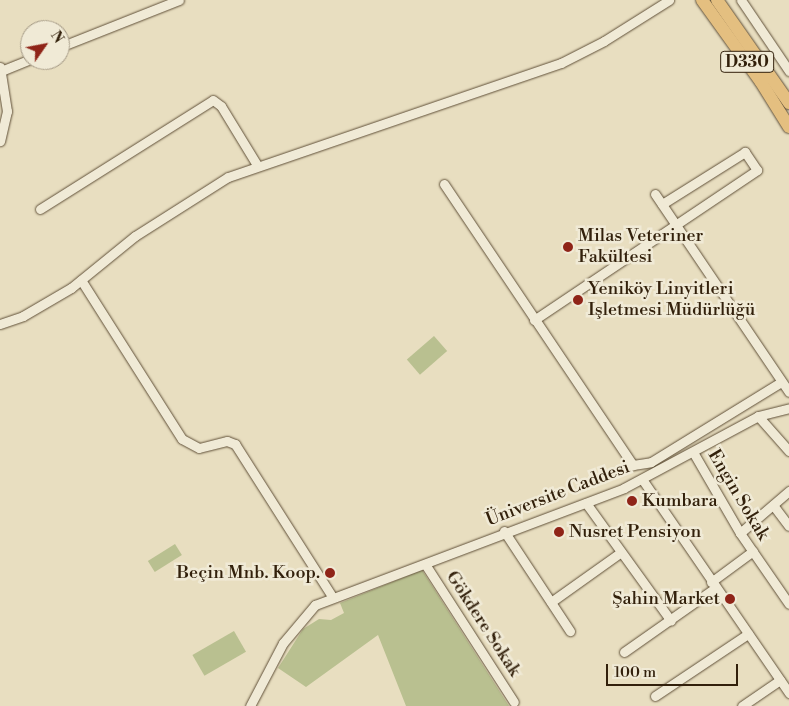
<!DOCTYPE html>
<html>
<head>
<meta charset="utf-8">
<style>
	body { margin:0 }
	#map { position:relative; width:789px; height:706px; overflow:hidden; background:#e8dec0; font-family:"Libre Bodoni",serif }
	div>[style] { position:absolute }
	.green>* { inset:0; background:#b9c090; transform-origin:0 0 }
	.roads { filter:drop-shadow(0 0 1px #605038) drop-shadow(0 0 1px #605038) }
	.minor>* { height:9px; margin:-4.5px; padding:0 4.5px; transform-origin:4.5px; border-radius:4.5px; background:#f0ead6 }
	.highway>* { height:12px; margin:-6px; padding:0 6px; transform-origin:6px; border-radius:6px; background:#e4bf80 }
	.dots>* { width:14px; height:14px; translate:-50% -50%; box-sizing:border-box; border:2px solid #f0ead6; border-radius:50% }
	span { translate:-50% -50%; white-space:nowrap; text-align:center; line-height:1.15; -webkit-text-stroke:5px #f0ead6; paint-order:stroke }
	.shield-label span { padding:1px 4px; background:#f0ead6; border:1px solid; border-radius:4px; -webkit-text-stroke-width:0 }
	.shield-label { font-size:16px; color:#32200b; font-weight:700 }
	.poi-label { font-size:18px; color:#32200b }
	.left { translate:0 -50%; text-align:left }
	.right { translate:-100% -50%; text-align:right }
	.street-label { font-size:18px; color:#32200b }
	.north { position:absolute; left:20px; top:20px; width:50px; height:50px; box-sizing:border-box; background:#f0ead6; border:1px solid #a49985; border-radius:50%; rotate:57deg; font-size:14px; font-weight:700; line-height:20px; text-align:center; color:#32200b }
	.north::after { content:''; display:block; margin:auto; width:18px; height:22px; background:#8f2418; clip-path:polygon(50% 0,100% 100%,50% 72%,0 100%) }
	.scale { position:absolute; left:606px; top:664px; width:132px; height:22px; box-sizing:border-box; border:2px solid #32200b; border-top:0; padding-left:6px; font-size:15px; line-height:18px; white-space:nowrap; color:#32200b; -webkit-text-stroke:4px #f0ead6; paint-order:stroke }
</style>
</head>
<body>
<div id="map">
	<div class="green">
		<i style="left:434px;top:336px;width:20px;height:36px;rotate:49deg"></i>
		<i style="left:175px;top:544px;width:13px;height:32px;rotate:58deg"></i>
		<i style="clip-path:polygon(422px 570px,509px 706px,406px 706px,378px 635px,306px 687px,278px 668px,303px 629px,319px 619px,331px 620px,344px 613px,340px 603px)"></i>
		<i style="left:234px;top:631px;width:24px;height:48px;rotate:60deg"></i>
	</div>
	<div class="roads">
		<div class="minor">
			<i style="left:741px;top:0;width:86px;rotate:55.9deg"></i>
			<i style="left:60px;top:47px;width:128px;rotate:-21.6deg"></i>
			<i style="left:0;top:67px;width:45px;rotate:81deg"></i>
			<i style="left:7px;top:111px;width:31px;rotate:103deg"></i>
			<i style="left:1px;top:71px;width:31px;rotate:-22deg"></i>
			<i style="left:444px;top:184px;width:339px;rotate:56.1deg"></i>
			<i style="left:633px;top:465px;width:18px;rotate:-9deg"></i>
			<i style="left:651px;top:462px;width:153px;rotate:-31.6deg"></i>
			<i style="left:655px;top:194px;width:239px;rotate:55.9deg"></i>
			<i style="left:40px;top:209px;width:204px;rotate:-32.2deg"></i>
			<i style="left:213px;top:100px;width:10px;rotate:37deg"></i>
			<i style="left:221px;top:106px;width:69px;rotate:58.6deg"></i>
			<i style="left:81px;top:280px;width:188px;rotate:57.6deg"></i>
			<i style="left:182px;top:439px;width:19px;rotate:28deg"></i>
			<i style="left:199px;top:448px;width:29px;rotate:-14deg"></i>
			<i style="left:227px;top:441px;width:9px;rotate:21deg"></i>
			<i style="left:235px;top:444px;width:180px;rotate:57.5deg"></i>
			<i style="left:534px;top:320px;width:269px;rotate:-33.9deg"></i>
			<i style="left:757px;top:170px;width:22px;rotate:-124deg"></i>
			<i style="left:745px;top:152px;width:98px;rotate:147.9deg"></i>
			<i style="left:0;top:324px;width:24px;rotate:-19deg"></i>
			<i style="left:23px;top:316px;width:56px;rotate:-30.3deg"></i>
			<i style="left:71px;top:288px;width:82px;rotate:-39.1deg"></i>
			<i style="left:135px;top:236px;width:110px;rotate:-32.4deg"></i>
			<i style="left:228px;top:177px;width:352px;rotate:-18.9deg"></i>
			<i style="left:561px;top:63px;width:48px;rotate:-27.1deg"></i>
			<i style="left:604px;top:41px;width:77px;rotate:-32.2deg"></i>
			<i style="left:758px;top:416px;width:47px;rotate:48.5deg"></i>
			<i style="left:693px;top:452px;width:94px;rotate:59.9deg"></i>
			<i style="left:740px;top:533px;width:86px;rotate:55.4deg"></i>
			<i style="left:642px;top:479px;width:260px;rotate:55.5deg"></i>
			<i style="left:586px;top:503px;width:145px;rotate:54.2deg"></i>
			<i style="left:773px;top:505px;width:26px;rotate:53deg"></i>
			<i style="left:504px;top:531px;width:120px;rotate:56.6deg"></i>
			<i style="left:740px;top:533px;width:65px;rotate:-40.6deg"></i>
			<i style="left:425px;top:564px;width:164px;rotate:57.2deg"></i>
			<i style="left:711px;top:582px;width:52px;rotate:-36.4deg"></i>
			<i style="left:551px;top:602px;width:86px;rotate:-35.5deg"></i>
			<i style="left:624px;top:652px;width:111px;rotate:-35.1deg"></i>
			<i style="left:655px;top:696px;width:112px;rotate:-33.7deg"></i>
			<i style="left:250px;top:706px;width:71px;rotate:-62.4deg"></i>
			<i style="left:283px;top:643px;width:50px;rotate:-49.9deg"></i>
			<i style="left:315px;top:605px;width:330px;rotate:-20.7deg"></i>
			<i style="left:624px;top:488px;width:152px;rotate:-28.2deg"></i>
			<i style="left:758px;top:416px;width:32px;rotate:-14deg"></i>
			<i style="left:742px;top:706px;width:46px;rotate:-34.4deg"></i>
		</div>
		<div class="highway">
			<i style="left:702px;top:0;width:101px;rotate:54.3deg"></i>
			<i style="left:761px;top:82px;width:53px;rotate:58.1deg"></i>
			<i style="left:717px;top:0;width:126px;rotate:55deg"></i>
		</div>
	</div>
	<div class="dots">
		<i style="left:568px;top:247px;background:#8f2418"></i>
		<i style="left:578px;top:300px;background:#8f2418"></i>
		<i style="left:632px;top:501px;background:#8f2418"></i>
		<i style="left:559px;top:532px;background:#8f2418"></i>
		<i style="left:330px;top:573px;background:#8f2418"></i>
		<i style="left:730px;top:599px;background:#8f2418"></i>
	</div>
	<div class="shield-label">
		<span style="left:747px;top:62px">D330</span>
	</div>
	<div class="poi-label">
		<span class="left" style="left:578px;top:247px">Milas Veteriner<br>Fakültesi</span>
		<span class="left" style="left:588px;top:300px">Yeniköy Linyitleri<br>Işletmesi Müdürlüğü</span>
		<span class="left" style="left:642px;top:501px">Kumbara</span>
		<span class="left" style="left:569px;top:532px">Nusret Pensiyon</span>
		<span class="right" style="left:320px;top:573px">Beçin Mnb. Koop.</span>
		<span class="right" style="left:720px;top:599px">Şahin Market</span>
	</div>
	<div class="street-label">
		<span style="left:558px;top:494px;rotate:-21deg">Üniversite Caddesi</span>
		<span style="left:738px;top:495px;rotate:59deg">Engin Sokak</span>
		<span style="left:483px;top:624px;rotate:57deg">Gökdere Sokak</span>
	</div>
	<div class="north">N</div>
	<div class="scale">100 m</div>
</div>
</body>
</html>
